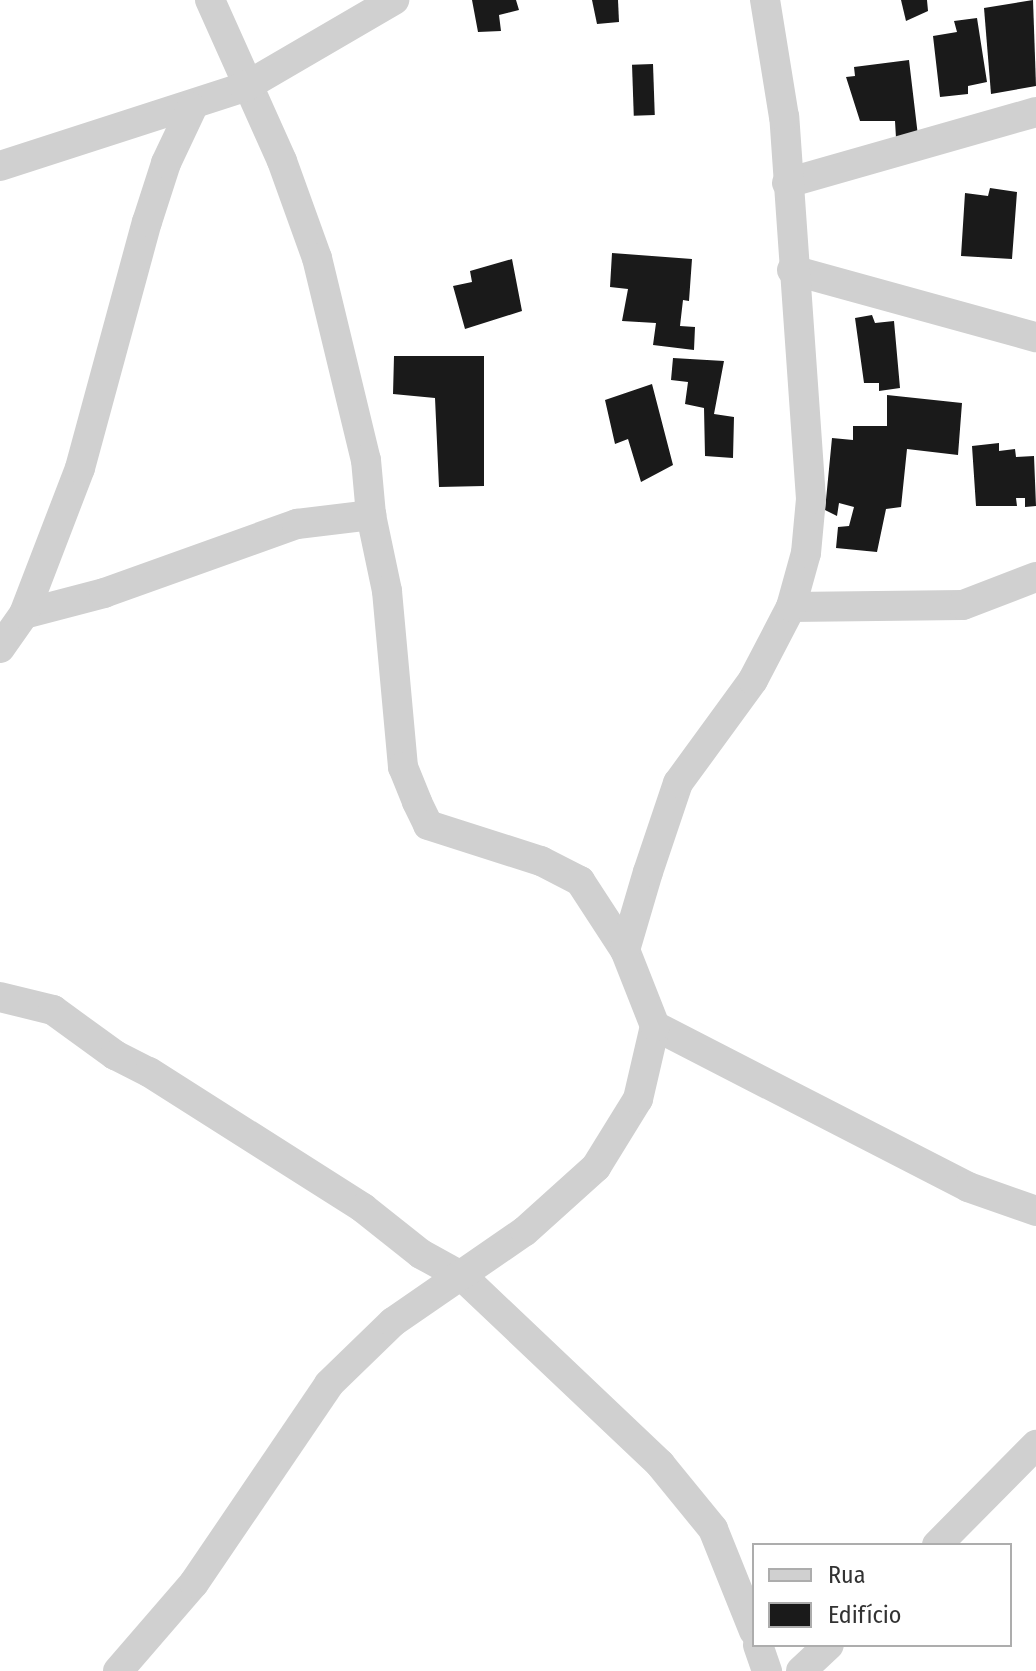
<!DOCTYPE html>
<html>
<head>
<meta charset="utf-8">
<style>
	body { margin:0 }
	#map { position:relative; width:1036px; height:1671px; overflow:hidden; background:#fff; font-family:"Fira Sans Condensed",sans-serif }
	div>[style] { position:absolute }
	.building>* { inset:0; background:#1a1a1a; transform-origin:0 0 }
	.street>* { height:30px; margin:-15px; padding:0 15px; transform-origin:15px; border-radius:15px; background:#d0d0d0 }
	span { translate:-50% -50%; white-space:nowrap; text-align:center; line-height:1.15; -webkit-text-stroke:8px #fff; paint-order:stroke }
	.legend { position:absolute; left:752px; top:1543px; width:260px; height:104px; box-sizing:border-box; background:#fff; border:2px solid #adadad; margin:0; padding:10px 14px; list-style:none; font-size:24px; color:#333 }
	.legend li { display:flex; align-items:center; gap:16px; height:40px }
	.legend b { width:40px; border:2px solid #adadad }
</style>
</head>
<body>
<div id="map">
	<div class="building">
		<i style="clip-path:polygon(472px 0,516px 0,519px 10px,499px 15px,501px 31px,478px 32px)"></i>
		<i style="clip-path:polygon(592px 0,618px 0,619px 22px,597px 24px)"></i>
		<i style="clip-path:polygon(901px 0,927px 0,928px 11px,906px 21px)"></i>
		<i style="clip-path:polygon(1033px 0,1036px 86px,991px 94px,984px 8px)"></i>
		<i style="clip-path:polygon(977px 18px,987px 82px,968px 86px,968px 94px,940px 97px,933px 36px,957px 32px,954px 21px)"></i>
		<i style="clip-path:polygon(909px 60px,918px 136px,896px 138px,895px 121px,860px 121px,846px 77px,855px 76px,854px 67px)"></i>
		<i style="left:653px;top:64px;width:51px;height:21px;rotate:88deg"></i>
		<i style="clip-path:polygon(990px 188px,1017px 192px,1012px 259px,961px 256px,965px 193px,988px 196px)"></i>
		<i style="clip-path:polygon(612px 253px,692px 259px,689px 301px,683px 300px,680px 326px,695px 327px,694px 350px,653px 345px,656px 323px,622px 321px,628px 289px,610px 287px)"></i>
		<i style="clip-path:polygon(512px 259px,522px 311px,465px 329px,453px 286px,472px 282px,470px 271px)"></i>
		<i style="clip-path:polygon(872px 315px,875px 323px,894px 321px,900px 388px,879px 391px,879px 383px,864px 383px,855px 318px)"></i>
		<i style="clip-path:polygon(394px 356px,484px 356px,484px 486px,439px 487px,435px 398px,393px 394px)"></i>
		<i style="clip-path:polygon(673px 358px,724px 361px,714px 414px,734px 417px,733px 458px,705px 456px,704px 408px,685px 404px,688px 382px,671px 380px)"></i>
		<i style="clip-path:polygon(652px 384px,673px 465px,641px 482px,628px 439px,615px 444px,605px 400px)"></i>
		<i style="clip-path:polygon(887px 395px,962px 403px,958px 455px,907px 449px,901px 507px,886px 509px,877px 552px,836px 548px,838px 527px,849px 526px,854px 507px,839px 503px,837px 516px,825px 510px,832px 438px,853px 440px,853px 426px,887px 426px)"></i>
		<i style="clip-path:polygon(999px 443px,999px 451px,1015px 449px,1016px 457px,1034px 456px,1036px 506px,1025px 507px,1025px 498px,1016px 498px,1017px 506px,976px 506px,972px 446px)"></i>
	</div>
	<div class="street">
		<i style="left:210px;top:0;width:176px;rotate:65.9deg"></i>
		<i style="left:282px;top:161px;width:103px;rotate:70.2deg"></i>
		<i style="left:317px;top:258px;width:208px;rotate:76.4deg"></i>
		<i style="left:366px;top:460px;width:55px;rotate:84.8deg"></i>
		<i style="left:371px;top:515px;width:78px;rotate:78.1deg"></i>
		<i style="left:387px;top:591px;width:177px;rotate:84.8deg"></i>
		<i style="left:403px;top:767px;width:38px;rotate:68deg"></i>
		<i style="left:417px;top:802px;width:25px;rotate:64deg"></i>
		<i style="left:428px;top:825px;width:119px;rotate:17.7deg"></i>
		<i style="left:541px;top:861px;width:44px;rotate:27.1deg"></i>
		<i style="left:580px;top:881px;width:82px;rotate:56.9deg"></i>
		<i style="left:0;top:166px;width:257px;rotate:-17.9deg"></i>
		<i style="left:245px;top:87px;width:173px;rotate:-30.3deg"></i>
		<i style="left:787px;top:183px;width:259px;rotate:-15.9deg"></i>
		<i style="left:792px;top:270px;width:253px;rotate:15.4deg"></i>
		<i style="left:791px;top:607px;width:172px;rotate:-0.7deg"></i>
		<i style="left:963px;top:605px;width:78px;rotate:-21deg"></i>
		<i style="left:24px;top:614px;width:83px;rotate:-14.7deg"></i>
		<i style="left:104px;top:593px;width:205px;rotate:-19.7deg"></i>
		<i style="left:297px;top:524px;width:75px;rotate:-6.9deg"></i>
		<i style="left:0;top:648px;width:42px;rotate:-54.8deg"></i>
		<i style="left:24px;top:614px;width:156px;rotate:-69deg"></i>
		<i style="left:80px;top:468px;width:255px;rotate:-74.8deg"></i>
		<i style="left:147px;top:222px;width:62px;rotate:-72.1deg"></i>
		<i style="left:166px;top:163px;width:61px;rotate:-64.7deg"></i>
		<i style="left:0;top:997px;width:55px;rotate:13.8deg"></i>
		<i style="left:53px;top:1010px;width:77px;rotate:36deg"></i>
		<i style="left:115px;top:1055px;width:38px;rotate:27deg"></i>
		<i style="left:149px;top:1072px;width:254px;rotate:32.4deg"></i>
		<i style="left:363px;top:1208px;width:74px;rotate:38.4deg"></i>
		<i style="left:421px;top:1254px;width:48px;rotate:28.7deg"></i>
		<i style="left:463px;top:1277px;width:272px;rotate:43.5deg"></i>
		<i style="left:660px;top:1464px;width:84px;rotate:50.8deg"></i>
		<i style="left:713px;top:1529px;width:110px;rotate:68.1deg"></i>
		<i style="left:655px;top:1026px;width:352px;rotate:27.2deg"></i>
		<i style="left:968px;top:1187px;width:72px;rotate:19.4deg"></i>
		<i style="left:937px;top:1545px;width:141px;rotate:-45.3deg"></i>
		<i style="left:758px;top:1645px;width:28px;rotate:71deg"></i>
		<i style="left:118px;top:1671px;width:116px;rotate:-49.2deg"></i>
		<i style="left:194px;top:1583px;width:240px;rotate:-55.8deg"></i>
		<i style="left:329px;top:1384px;width:89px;rotate:-44.1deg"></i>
		<i style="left:393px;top:1322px;width:160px;rotate:-34.6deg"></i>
		<i style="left:525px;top:1231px;width:96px;rotate:-42deg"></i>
		<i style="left:596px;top:1167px;width:80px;rotate:-58.3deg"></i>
		<i style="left:638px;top:1099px;width:75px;rotate:-76.9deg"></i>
		<i style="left:655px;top:1026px;width:82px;rotate:-111.5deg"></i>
		<i style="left:625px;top:950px;width:81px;rotate:-73.6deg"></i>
		<i style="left:648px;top:872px;width:94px;rotate:-71.4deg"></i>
		<i style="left:678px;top:783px;width:127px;rotate:-53.9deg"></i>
		<i style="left:753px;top:680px;width:82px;rotate:-62.5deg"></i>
		<i style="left:791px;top:607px;width:56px;rotate:-74.5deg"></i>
		<i style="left:806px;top:553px;width:54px;rotate:-84.7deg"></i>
		<i style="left:811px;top:499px;width:383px;rotate:-94deg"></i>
		<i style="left:784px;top:117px;width:119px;rotate:-99.2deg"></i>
		<i style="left:801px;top:1671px;width:38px;rotate:-43deg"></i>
	</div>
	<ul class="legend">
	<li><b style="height:10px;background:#d0d0d0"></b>Rua</li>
	<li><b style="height:22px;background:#1a1a1a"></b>Edifício</li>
	</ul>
</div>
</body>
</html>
